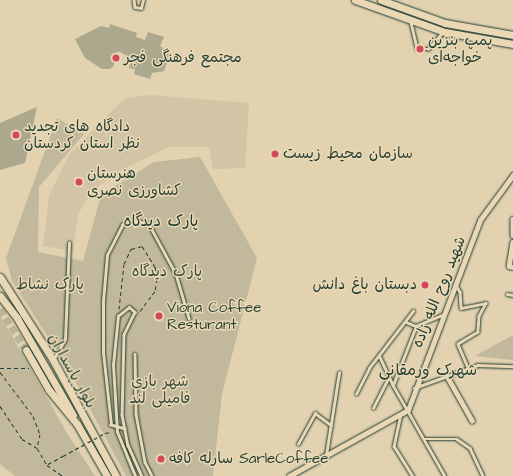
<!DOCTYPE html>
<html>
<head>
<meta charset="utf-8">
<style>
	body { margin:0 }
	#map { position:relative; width:513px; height:476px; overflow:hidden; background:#e2d2b0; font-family:"Architects Daughter","Playpen Sans Arabic",sans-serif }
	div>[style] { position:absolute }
	.built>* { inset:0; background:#d2c5a6 }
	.green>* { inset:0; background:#c2b99c }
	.building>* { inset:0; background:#aba88d }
	.primary-tunnel>* { height:7px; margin-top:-3.5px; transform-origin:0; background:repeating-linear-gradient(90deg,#bbb497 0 7px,transparent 0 10.5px) }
	.path>* { height:1px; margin-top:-0.5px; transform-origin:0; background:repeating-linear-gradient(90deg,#1f3d34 0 4px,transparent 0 7px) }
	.roads { filter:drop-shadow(0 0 1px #1f3d34) drop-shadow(0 0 1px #1f3d34) }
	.service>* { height:2.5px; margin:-1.25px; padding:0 1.25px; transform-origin:1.25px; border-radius:1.25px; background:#ead8b5 }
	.minor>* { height:4.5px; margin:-2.25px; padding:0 2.25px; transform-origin:2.25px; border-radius:2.25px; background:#ead8b5 }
	.secondary>* { height:7px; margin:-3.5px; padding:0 3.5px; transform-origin:3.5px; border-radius:3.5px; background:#ead8b5 }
	.primary>* { height:7px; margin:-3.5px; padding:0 3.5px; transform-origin:3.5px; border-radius:3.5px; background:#ead8b5 }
	.path-bridge>* { height:1px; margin-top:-0.5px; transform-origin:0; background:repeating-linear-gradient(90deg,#1f3d34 0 4px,transparent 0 7px) }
	.dots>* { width:11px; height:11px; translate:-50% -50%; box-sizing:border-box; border:2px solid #ead8b5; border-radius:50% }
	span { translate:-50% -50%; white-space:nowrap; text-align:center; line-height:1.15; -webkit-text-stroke:3px #ead8b5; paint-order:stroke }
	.poi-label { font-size:15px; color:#1f3d34 }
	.left { translate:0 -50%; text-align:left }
	.right { translate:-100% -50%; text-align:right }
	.park-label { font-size:15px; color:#2f493e }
	.street-label { font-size:15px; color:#1f3d34 }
	.neighbourhood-label { font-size:16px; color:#1f3d34 }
</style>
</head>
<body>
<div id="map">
	<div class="built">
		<i style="clip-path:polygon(152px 95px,249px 103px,245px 168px,213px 169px,209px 147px,169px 147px,115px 173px,92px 192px,78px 214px,73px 251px,43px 246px,49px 195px,69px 155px,125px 98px)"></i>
	</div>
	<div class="green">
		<i style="clip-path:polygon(57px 118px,84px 134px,39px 187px,38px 252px,83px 261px,101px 195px,154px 162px,200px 157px,257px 258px,222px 394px,213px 476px,126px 476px,68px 368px,12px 281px,6px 258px)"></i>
		<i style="clip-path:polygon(0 315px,67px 433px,95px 476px,15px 476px,0 464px)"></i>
		<i style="clip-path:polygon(513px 335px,513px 360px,475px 356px)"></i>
	</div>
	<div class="building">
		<i style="clip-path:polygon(110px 24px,137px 33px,136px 37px,145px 40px,148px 32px,164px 37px,160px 46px,170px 53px,164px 71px,152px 73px,150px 79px,134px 74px,135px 69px,129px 68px,131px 58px,118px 51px,113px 67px,109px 69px,102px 69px,85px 58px,75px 39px,101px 26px,109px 28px)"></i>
		<i style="clip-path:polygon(37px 107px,25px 163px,0 170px,0 123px)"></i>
	</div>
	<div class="primary-tunnel">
		<i style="left:0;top:309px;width:49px;rotate:57.6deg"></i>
	</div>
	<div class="path">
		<i style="left:119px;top:309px;width:45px;rotate:-83.7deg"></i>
		<i style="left:124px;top:264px;width:17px;rotate:-65deg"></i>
		<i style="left:131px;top:249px;width:11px;rotate:-15deg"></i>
		<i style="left:142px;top:246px;width:25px;rotate:58deg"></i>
		<i style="left:155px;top:267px;width:12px;rotate:81deg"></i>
		<i style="left:157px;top:279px;width:12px;rotate:99deg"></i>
		<i style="left:155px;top:291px;width:25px;rotate:127deg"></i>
		<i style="left:0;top:368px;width:29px"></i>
		<i style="left:0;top:372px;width:55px;rotate:53.1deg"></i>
		<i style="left:33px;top:416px;width:19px;rotate:69deg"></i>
		<i style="left:40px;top:434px;width:14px;rotate:102deg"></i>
		<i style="left:37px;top:448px;width:20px;rotate:60deg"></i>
		<i style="left:47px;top:465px;width:19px;rotate:35deg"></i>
		<i style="left:0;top:406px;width:40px;rotate:56deg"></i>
		<i style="left:22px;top:439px;width:17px;rotate:31deg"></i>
		<i style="left:105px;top:433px;width:7px;rotate:-8deg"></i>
		<i style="left:48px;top:464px;width:17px;rotate:-28deg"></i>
	</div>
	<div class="roads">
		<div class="service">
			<i style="left:134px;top:0;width:7px;rotate:82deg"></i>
			<i style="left:135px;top:7px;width:6px;rotate:9deg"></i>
			<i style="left:141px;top:8px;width:8px;rotate:-76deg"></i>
			<i style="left:411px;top:22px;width:28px;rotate:77deg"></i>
			<i style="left:417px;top:49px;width:11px"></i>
			<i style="left:428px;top:49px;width:21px;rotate:-49deg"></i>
			<i style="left:456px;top:285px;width:8px;rotate:60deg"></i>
			<i style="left:460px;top:292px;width:16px;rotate:86deg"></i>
			<i style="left:461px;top:308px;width:25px;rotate:-11deg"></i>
			<i style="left:486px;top:303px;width:15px;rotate:118deg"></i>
			<i style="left:479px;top:316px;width:16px;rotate:94deg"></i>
			<i style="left:478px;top:332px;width:23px;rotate:149deg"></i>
			<i style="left:458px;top:344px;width:26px;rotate:67deg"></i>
			<i style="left:507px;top:294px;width:6px;rotate:9deg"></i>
			<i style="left:406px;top:322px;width:11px;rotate:22deg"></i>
			<i style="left:416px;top:326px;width:28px;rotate:-23deg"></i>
			<i style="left:135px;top:354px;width:60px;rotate:89deg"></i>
			<i style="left:136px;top:414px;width:49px;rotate:79.4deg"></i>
			<i style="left:145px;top:462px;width:16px;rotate:63deg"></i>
			<i style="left:380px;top:357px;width:31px;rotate:65deg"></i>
			<i style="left:393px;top:385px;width:105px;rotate:60.3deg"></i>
			<i style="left:53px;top:360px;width:24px;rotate:-60deg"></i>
			<i style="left:65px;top:339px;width:96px;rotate:-87.6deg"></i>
			<i style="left:393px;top:385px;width:63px;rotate:-68.7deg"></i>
			<i style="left:414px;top:388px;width:68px;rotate:-19.8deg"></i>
			<i style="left:478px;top:365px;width:35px;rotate:2deg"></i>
			<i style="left:356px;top:394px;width:29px;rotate:-63deg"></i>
			<i style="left:369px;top:368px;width:72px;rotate:-52.3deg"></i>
			<i style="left:373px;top:408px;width:35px;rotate:-63deg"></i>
			<i style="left:401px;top:414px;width:33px;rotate:102deg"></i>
			<i style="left:394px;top:446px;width:36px;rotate:58deg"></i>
			<i style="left:125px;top:429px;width:15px;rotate:-164deg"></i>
			<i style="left:111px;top:425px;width:72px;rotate:-96.3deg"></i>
			<i style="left:103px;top:353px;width:52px;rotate:-90deg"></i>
			<i style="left:103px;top:301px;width:46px;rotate:-85deg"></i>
			<i style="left:107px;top:255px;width:34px;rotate:-63deg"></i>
			<i style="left:122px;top:225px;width:12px;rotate:-24deg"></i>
			<i style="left:133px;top:220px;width:16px;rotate:14deg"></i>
			<i style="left:149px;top:224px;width:57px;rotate:61.6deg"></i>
			<i style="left:176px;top:274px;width:46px;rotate:73.5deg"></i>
			<i style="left:424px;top:439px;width:33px"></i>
			<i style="left:457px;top:439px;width:16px;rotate:35deg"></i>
			<i style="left:470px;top:448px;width:31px;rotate:65deg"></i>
			<i style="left:298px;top:444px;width:35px;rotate:-61deg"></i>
			<i style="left:315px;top:413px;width:20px;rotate:37deg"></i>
			<i style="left:326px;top:455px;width:83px;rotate:-81deg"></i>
			<i style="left:135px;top:476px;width:48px;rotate:-112.2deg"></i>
			<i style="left:117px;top:432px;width:67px;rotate:-93.4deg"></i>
			<i style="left:113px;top:365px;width:49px;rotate:-84.2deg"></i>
			<i style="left:118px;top:316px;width:14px;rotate:-39deg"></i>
			<i style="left:129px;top:307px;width:8px;rotate:40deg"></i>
			<i style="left:135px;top:312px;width:25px;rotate:116deg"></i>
			<i style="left:124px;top:335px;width:80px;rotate:91.4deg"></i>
			<i style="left:122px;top:415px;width:31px;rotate:79deg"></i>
			<i style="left:128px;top:445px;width:34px;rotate:66deg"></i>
		</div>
		<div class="minor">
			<i style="left:513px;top:219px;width:16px;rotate:90deg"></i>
			<i style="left:513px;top:242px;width:24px;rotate:99deg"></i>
			<i style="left:509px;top:266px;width:4px;rotate:14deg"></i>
			<i style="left:447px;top:376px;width:51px;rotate:60.4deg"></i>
			<i style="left:289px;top:476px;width:136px;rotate:-29deg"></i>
			<i style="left:408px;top:410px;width:203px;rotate:-69.2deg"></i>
			<i style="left:480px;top:220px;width:56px;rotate:-53.7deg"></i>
		</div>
		<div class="secondary">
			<i style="left:355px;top:0;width:96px;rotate:19.6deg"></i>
			<i style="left:445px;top:32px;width:69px;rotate:10deg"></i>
			<i style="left:381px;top:0;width:68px;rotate:19.8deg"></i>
			<i style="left:445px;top:23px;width:69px;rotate:10deg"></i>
			<i style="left:0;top:296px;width:28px;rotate:52deg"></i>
			<i style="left:17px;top:318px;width:112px;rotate:60deg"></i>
		</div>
		<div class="primary">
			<i style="left:0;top:277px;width:98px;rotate:57.4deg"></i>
			<i style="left:53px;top:360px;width:132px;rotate:61.5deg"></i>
			<i style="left:26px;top:350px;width:46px;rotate:60.1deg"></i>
			<i style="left:49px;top:390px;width:44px;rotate:50.5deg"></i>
			<i style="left:77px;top:424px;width:60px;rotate:60deg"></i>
		</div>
	</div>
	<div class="path-bridge">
		<i style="left:63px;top:456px;width:48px;rotate:-28.7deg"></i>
	</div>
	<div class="dots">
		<i style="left:420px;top:49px;background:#d1495b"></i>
		<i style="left:116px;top:58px;background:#d1495b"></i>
		<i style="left:16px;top:135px;background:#d1495b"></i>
		<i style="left:275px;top:154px;background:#d1495b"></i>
		<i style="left:79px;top:182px;background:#d1495b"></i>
		<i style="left:425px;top:285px;background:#d1495b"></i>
		<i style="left:159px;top:316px;background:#d1495b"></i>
		<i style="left:161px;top:459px;background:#d1495b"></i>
	</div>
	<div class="poi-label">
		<span class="left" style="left:428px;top:49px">پمپ بنزین<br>خواجه‌ای</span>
		<span class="left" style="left:124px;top:58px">مجتمع فرهنگی فجر</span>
		<span class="left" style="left:24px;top:135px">دادگاه های تجدید<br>نظر استان کردستان</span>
		<span class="left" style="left:283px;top:154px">سازمان محیط زیست</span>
		<span class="left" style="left:87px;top:182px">هنرستان<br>کشاورزی نصری</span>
		<span class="right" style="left:417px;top:285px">دبستان باغ دانش</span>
		<span class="left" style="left:167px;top:316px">Viona Coffee<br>Resturant</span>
		<span class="left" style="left:169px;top:459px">سارله کافه SarleCoffee</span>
	</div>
	<div class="park-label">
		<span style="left:167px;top:272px">پارک دیدگاه</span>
		<span style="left:50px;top:285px">پارک نشاط</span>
		<span style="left:160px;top:390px">شهر بازی<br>فامیلی لند</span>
	</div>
	<div class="street-label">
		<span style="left:439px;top:292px;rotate:-68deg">شهید روح الله زاده</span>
		<span style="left:72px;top:371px;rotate:61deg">بلوار پاسداران</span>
	</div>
	<div class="neighbourhood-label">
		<span style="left:161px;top:221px">پارک دیدگاه</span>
		<span style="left:428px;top:370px">شهرک ورمقانی</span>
	</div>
</div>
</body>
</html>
